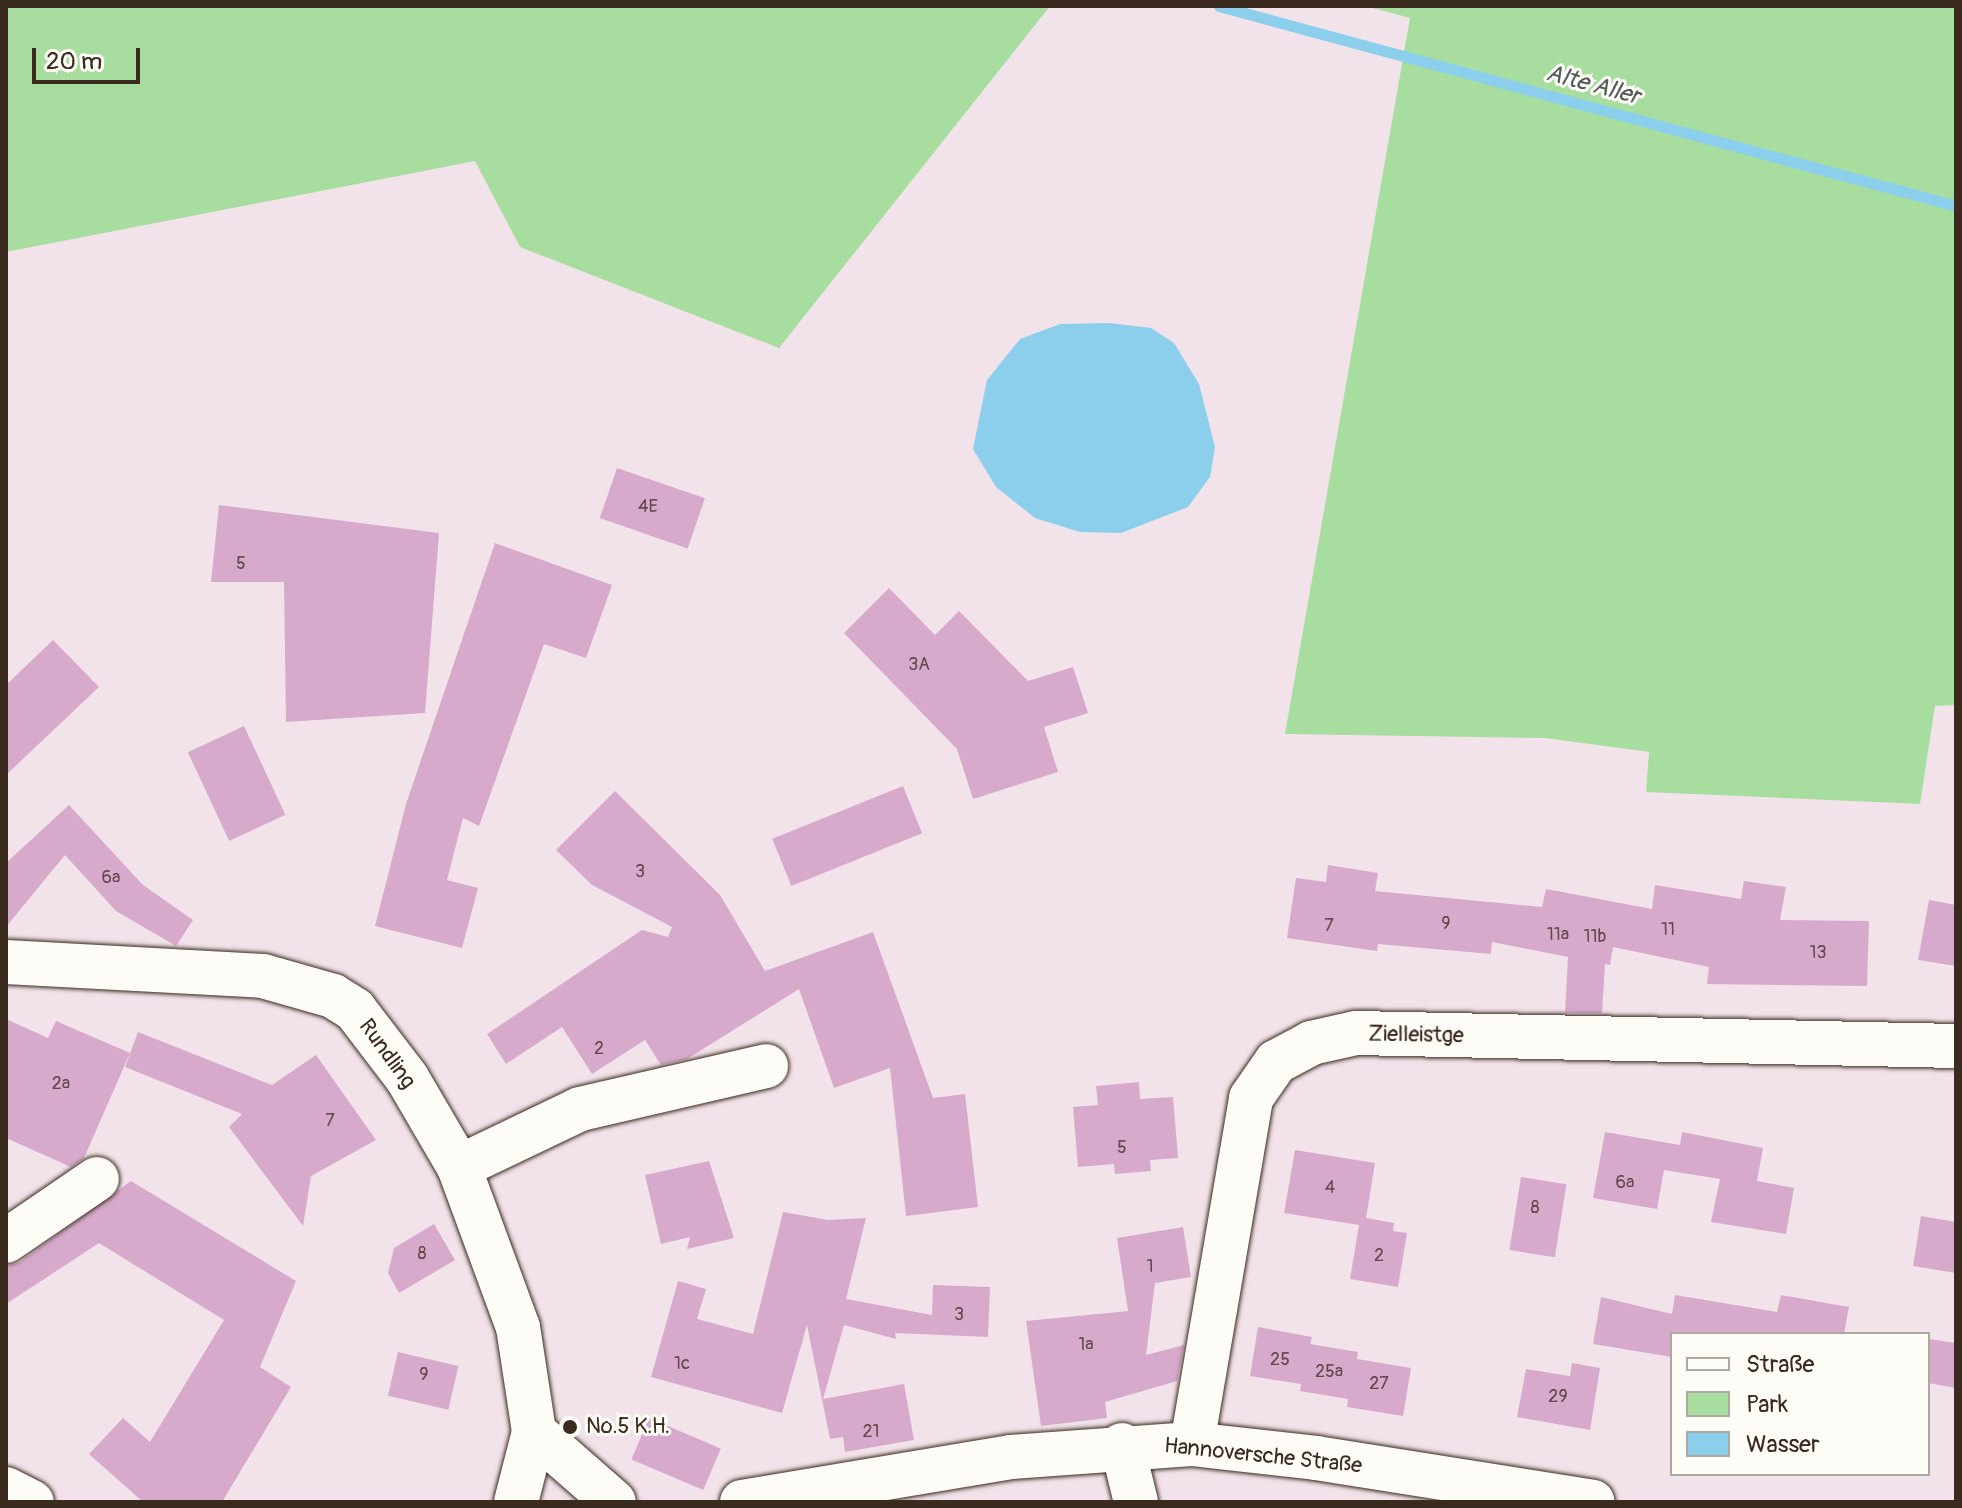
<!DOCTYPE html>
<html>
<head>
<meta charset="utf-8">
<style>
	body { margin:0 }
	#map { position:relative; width:1962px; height:1508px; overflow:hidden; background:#f2e3ea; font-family:Pangolin,sans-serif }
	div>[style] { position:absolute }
	.green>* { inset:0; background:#a8dda0 }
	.water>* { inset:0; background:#8bcfed }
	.stream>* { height:11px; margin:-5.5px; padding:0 5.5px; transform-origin:5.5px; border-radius:5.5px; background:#8bcfed }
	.building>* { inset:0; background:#d7aacc; transform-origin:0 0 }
	.roads { filter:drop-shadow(0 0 2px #3b2a1e) drop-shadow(0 0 2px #3b2a1e) }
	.minor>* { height:44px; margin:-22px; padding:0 22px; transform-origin:22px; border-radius:22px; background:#fdfcf7 }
	.dots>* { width:22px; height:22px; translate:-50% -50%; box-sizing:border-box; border:4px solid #fdfcf7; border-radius:50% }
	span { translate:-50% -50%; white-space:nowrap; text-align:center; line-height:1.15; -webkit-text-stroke:6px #fdfcf7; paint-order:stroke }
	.number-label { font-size:18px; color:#624a4a }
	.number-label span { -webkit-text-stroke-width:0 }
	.street-label { font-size:22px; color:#3b2a1e }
	.poi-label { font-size:22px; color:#3b2a1e }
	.left { translate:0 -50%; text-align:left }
	.water-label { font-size:24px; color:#535c5c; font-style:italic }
	.frame { position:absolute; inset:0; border:8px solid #3b2a1e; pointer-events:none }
	.legend { position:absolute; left:1670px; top:1332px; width:260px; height:144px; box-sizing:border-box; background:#fdfcf7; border:2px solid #afa8a0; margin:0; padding:10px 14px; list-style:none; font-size:24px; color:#3b2a1e }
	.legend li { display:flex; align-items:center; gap:16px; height:40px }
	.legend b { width:40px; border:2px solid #afa8a0 }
	.scale { position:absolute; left:32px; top:48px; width:108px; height:36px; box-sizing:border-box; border:4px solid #3b2a1e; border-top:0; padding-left:10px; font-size:24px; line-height:28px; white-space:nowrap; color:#3b2a1e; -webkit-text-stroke:6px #fdfcf7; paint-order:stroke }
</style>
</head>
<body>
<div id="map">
	<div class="green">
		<i style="clip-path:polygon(6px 6px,1050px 6px,779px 348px,520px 247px,475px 161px,6px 252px)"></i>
		<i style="clip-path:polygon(1365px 6px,1956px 6px,1956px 705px,1935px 706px,1920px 804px,1646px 792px,1649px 752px,1545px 738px,1285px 734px,1410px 18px)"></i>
	</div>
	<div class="water">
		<i style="clip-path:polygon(1110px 323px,1151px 328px,1174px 343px,1199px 384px,1215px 447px,1210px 477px,1188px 507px,1121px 533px,1080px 532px,1035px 518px,996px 487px,973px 449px,987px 380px,1020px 339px,1060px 324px)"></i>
	</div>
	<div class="stream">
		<i style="left:1219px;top:6px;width:764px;rotate:15.18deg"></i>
	</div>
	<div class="building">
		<i style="left:617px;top:468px;width:93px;height:53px;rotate:19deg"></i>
		<i style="clip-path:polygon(219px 505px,439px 533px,425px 713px,286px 722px,284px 582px,211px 582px)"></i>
		<i style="clip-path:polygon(495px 543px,612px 585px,586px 658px,544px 644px,479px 826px,463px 818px,447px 880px,478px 888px,462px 948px,375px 926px,406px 804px)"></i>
		<i style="clip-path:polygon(889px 588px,935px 635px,959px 611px,1028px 681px,1073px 667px,1088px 713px,1044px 727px,1058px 772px,973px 799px,957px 749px,844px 633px)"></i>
		<i style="clip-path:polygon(53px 640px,99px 687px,6px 775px,6px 685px)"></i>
		<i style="left:244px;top:726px;width:98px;height:62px;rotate:65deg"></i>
		<i style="left:903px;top:786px;width:51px;height:141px;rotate:68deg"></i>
		<i style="clip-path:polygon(615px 791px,720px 895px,765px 971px,873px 932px,933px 1098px,965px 1094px,978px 1207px,906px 1216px,890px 1068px,834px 1088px,799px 989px,687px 1059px,661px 1065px,645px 1040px,592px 1074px,562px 1027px,506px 1064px,487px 1034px,642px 930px,668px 937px,672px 927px,592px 885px,556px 850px)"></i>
		<i style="clip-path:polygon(69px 805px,143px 885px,193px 920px,176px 946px,116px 911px,65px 855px,6px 927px,6px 863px)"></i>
		<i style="clip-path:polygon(1328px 865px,1378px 873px,1375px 891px,1542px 907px,1546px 889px,1652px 909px,1655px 885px,1741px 899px,1744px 881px,1786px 887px,1780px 920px,1869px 921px,1867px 986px,1707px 984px,1709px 967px,1613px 947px,1610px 965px,1605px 964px,1602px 1013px,1565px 1013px,1568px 957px,1492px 942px,1491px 954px,1378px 944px,1377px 951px,1287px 938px,1296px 878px,1326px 882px)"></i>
		<i style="clip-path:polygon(1929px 900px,1956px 905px,1956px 966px,1918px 960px)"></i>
		<i style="clip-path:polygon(6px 1019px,48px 1038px,56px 1021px,130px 1053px,84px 1158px,71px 1167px,6px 1138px)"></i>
		<i style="clip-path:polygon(138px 1032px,272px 1085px,316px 1055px,376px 1140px,311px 1176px,303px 1226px,229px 1127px,242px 1114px,125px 1067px)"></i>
		<i style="clip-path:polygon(1139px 1082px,1140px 1099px,1173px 1097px,1178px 1158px,1150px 1160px,1151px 1171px,1115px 1174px,1114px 1164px,1078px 1167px,1073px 1107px,1098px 1105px,1096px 1086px)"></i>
		<i style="clip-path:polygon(1605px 1132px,1680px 1145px,1682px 1132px,1763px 1148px,1757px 1181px,1794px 1188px,1786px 1234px,1711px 1222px,1720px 1179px,1664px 1170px,1657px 1209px,1593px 1198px)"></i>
		<i style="clip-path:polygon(1295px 1150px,1375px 1163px,1366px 1218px,1394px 1223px,1393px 1231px,1407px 1233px,1398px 1287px,1350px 1279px,1359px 1225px,1284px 1213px)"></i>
		<i style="clip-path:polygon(709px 1161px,734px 1238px,687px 1249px,690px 1237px,661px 1244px,645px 1175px)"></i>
		<i style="left:1521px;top:1177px;width:46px;height:74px;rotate:9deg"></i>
		<i style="clip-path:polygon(131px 1181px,296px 1281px,260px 1367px,291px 1387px,222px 1502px,143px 1502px,89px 1454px,123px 1418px,150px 1442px,224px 1320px,99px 1243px,6px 1304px,6px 1266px,20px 1262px)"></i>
		<i style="clip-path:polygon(783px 1212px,828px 1220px,866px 1218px,846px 1299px,932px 1315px,933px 1285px,990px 1287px,988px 1337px,895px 1333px,896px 1339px,844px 1325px,823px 1399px,904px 1384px,914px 1440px,845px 1452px,843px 1437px,830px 1439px,807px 1325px,782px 1413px,651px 1377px,678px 1281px,706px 1289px,697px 1319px,753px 1334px)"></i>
		<i style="clip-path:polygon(1921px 1216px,1956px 1222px,1956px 1273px,1913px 1266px)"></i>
		<i style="clip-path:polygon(434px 1224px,455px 1260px,399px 1293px,388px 1273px,394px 1248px)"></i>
		<i style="clip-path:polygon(1183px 1227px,1191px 1277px,1155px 1283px,1146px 1355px,1184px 1345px,1177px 1381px,1105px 1402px,1107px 1418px,1041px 1426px,1026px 1321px,1128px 1311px,1117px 1238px)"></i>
		<i style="clip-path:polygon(1675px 1295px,1777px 1312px,1781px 1295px,1849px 1307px,1844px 1334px,1672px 1334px,1672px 1357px,1593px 1344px,1601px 1297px,1672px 1314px)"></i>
		<i style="clip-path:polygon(1258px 1327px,1312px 1337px,1310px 1344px,1358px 1352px,1357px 1359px,1411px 1368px,1403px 1416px,1347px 1407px,1348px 1399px,1300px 1391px,1301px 1384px,1250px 1376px)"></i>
		<i style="clip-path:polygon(1928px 1339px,1956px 1343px,1956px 1388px,1928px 1383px)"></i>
		<i style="left:398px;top:1352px;width:62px;height:45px;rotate:13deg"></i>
		<i style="clip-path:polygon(1572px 1363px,1600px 1368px,1590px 1430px,1517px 1417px,1526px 1369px,1570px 1376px)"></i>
		<i style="left:649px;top:1418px;width:78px;height:45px;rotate:23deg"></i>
	</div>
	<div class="roads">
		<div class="minor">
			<i style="left:6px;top:962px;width:257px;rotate:3.1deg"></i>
			<i style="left:263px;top:976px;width:73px;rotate:15.9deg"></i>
			<i style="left:333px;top:996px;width:26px;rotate:32deg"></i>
			<i style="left:355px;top:1010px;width:86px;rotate:52.6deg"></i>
			<i style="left:407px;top:1078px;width:103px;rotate:59.7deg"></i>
			<i style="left:459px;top:1167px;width:171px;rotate:69.8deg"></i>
			<i style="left:518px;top:1327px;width:106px;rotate:81.3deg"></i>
			<i style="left:534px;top:1432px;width:72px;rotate:104.4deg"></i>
			<i style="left:459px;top:1167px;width:134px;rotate:-25.6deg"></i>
			<i style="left:580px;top:1109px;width:191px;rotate:-13deg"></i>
			<i style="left:6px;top:1241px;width:110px;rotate:-34.3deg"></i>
			<i style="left:534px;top:1432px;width:106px;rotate:41.2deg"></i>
			<i style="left:1192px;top:1444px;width:351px;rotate:-80.3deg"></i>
			<i style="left:1251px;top:1098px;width:44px;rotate:-55.2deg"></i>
			<i style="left:1276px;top:1062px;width:40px;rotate:-28deg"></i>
			<i style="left:1311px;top:1043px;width:46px;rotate:-12.5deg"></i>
			<i style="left:1356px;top:1033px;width:600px;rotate:1.24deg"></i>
			<i style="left:1122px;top:1445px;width:59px;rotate:76.2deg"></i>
			<i style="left:6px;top:1489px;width:29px;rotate:27deg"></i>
			<i style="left:742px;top:1502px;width:273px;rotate:-9.5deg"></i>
			<i style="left:1011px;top:1457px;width:181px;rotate:-4.1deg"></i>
			<i style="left:1192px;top:1444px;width:125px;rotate:6.4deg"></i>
			<i style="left:1316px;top:1458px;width:280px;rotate:9deg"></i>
		</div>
	</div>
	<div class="dots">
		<i style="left:570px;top:1427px;background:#3b2a1e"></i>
	</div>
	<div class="number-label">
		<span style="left:648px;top:507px">4E</span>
		<span style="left:241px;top:564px">5</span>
		<span style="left:919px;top:665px">3A</span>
		<span style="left:640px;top:872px">3</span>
		<span style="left:111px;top:878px">6a</span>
		<span style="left:1446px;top:924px">9</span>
		<span style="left:1329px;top:926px">7</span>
		<span style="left:1668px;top:930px">11</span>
		<span style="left:1558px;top:935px">11a</span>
		<span style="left:1595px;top:937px">11b</span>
		<span style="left:1818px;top:953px">13</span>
		<span style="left:599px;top:1049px">2</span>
		<span style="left:61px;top:1084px">2a</span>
		<span style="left:330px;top:1121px">7</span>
		<span style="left:1122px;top:1148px">5</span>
		<span style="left:1625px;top:1183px">6a</span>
		<span style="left:1330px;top:1188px">4</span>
		<span style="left:1535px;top:1208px">8</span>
		<span style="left:422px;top:1254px">8</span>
		<span style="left:1379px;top:1256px">2</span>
		<span style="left:1150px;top:1267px">1</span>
		<span style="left:959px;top:1315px">3</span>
		<span style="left:1086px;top:1345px">1a</span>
		<span style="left:1280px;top:1360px">25</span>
		<span style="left:682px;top:1364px">1c</span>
		<span style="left:1329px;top:1372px">25a</span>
		<span style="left:424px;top:1375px">9</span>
		<span style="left:1379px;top:1384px">27</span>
		<span style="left:1558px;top:1397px">29</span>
		<span style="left:871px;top:1432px">21</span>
	</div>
	<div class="street-label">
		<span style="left:1416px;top:1035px;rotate:1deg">Zielleistge</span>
		<span style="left:387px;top:1054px;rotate:54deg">Rundling</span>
		<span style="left:1263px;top:1456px;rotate:6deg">Hannoversche Straße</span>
	</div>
	<div class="poi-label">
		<span class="left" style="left:586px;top:1427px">No.5 K.H.</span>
	</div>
	<div class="water-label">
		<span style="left:1593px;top:85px;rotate:15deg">Alte Aller</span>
	</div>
	<div class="frame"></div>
	<ul class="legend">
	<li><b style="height:10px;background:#fdfcf7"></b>Straße</li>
	<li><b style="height:22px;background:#a8dda0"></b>Park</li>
	<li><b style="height:22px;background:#8bcfed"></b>Wasser</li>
	</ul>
	<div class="scale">20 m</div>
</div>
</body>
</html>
